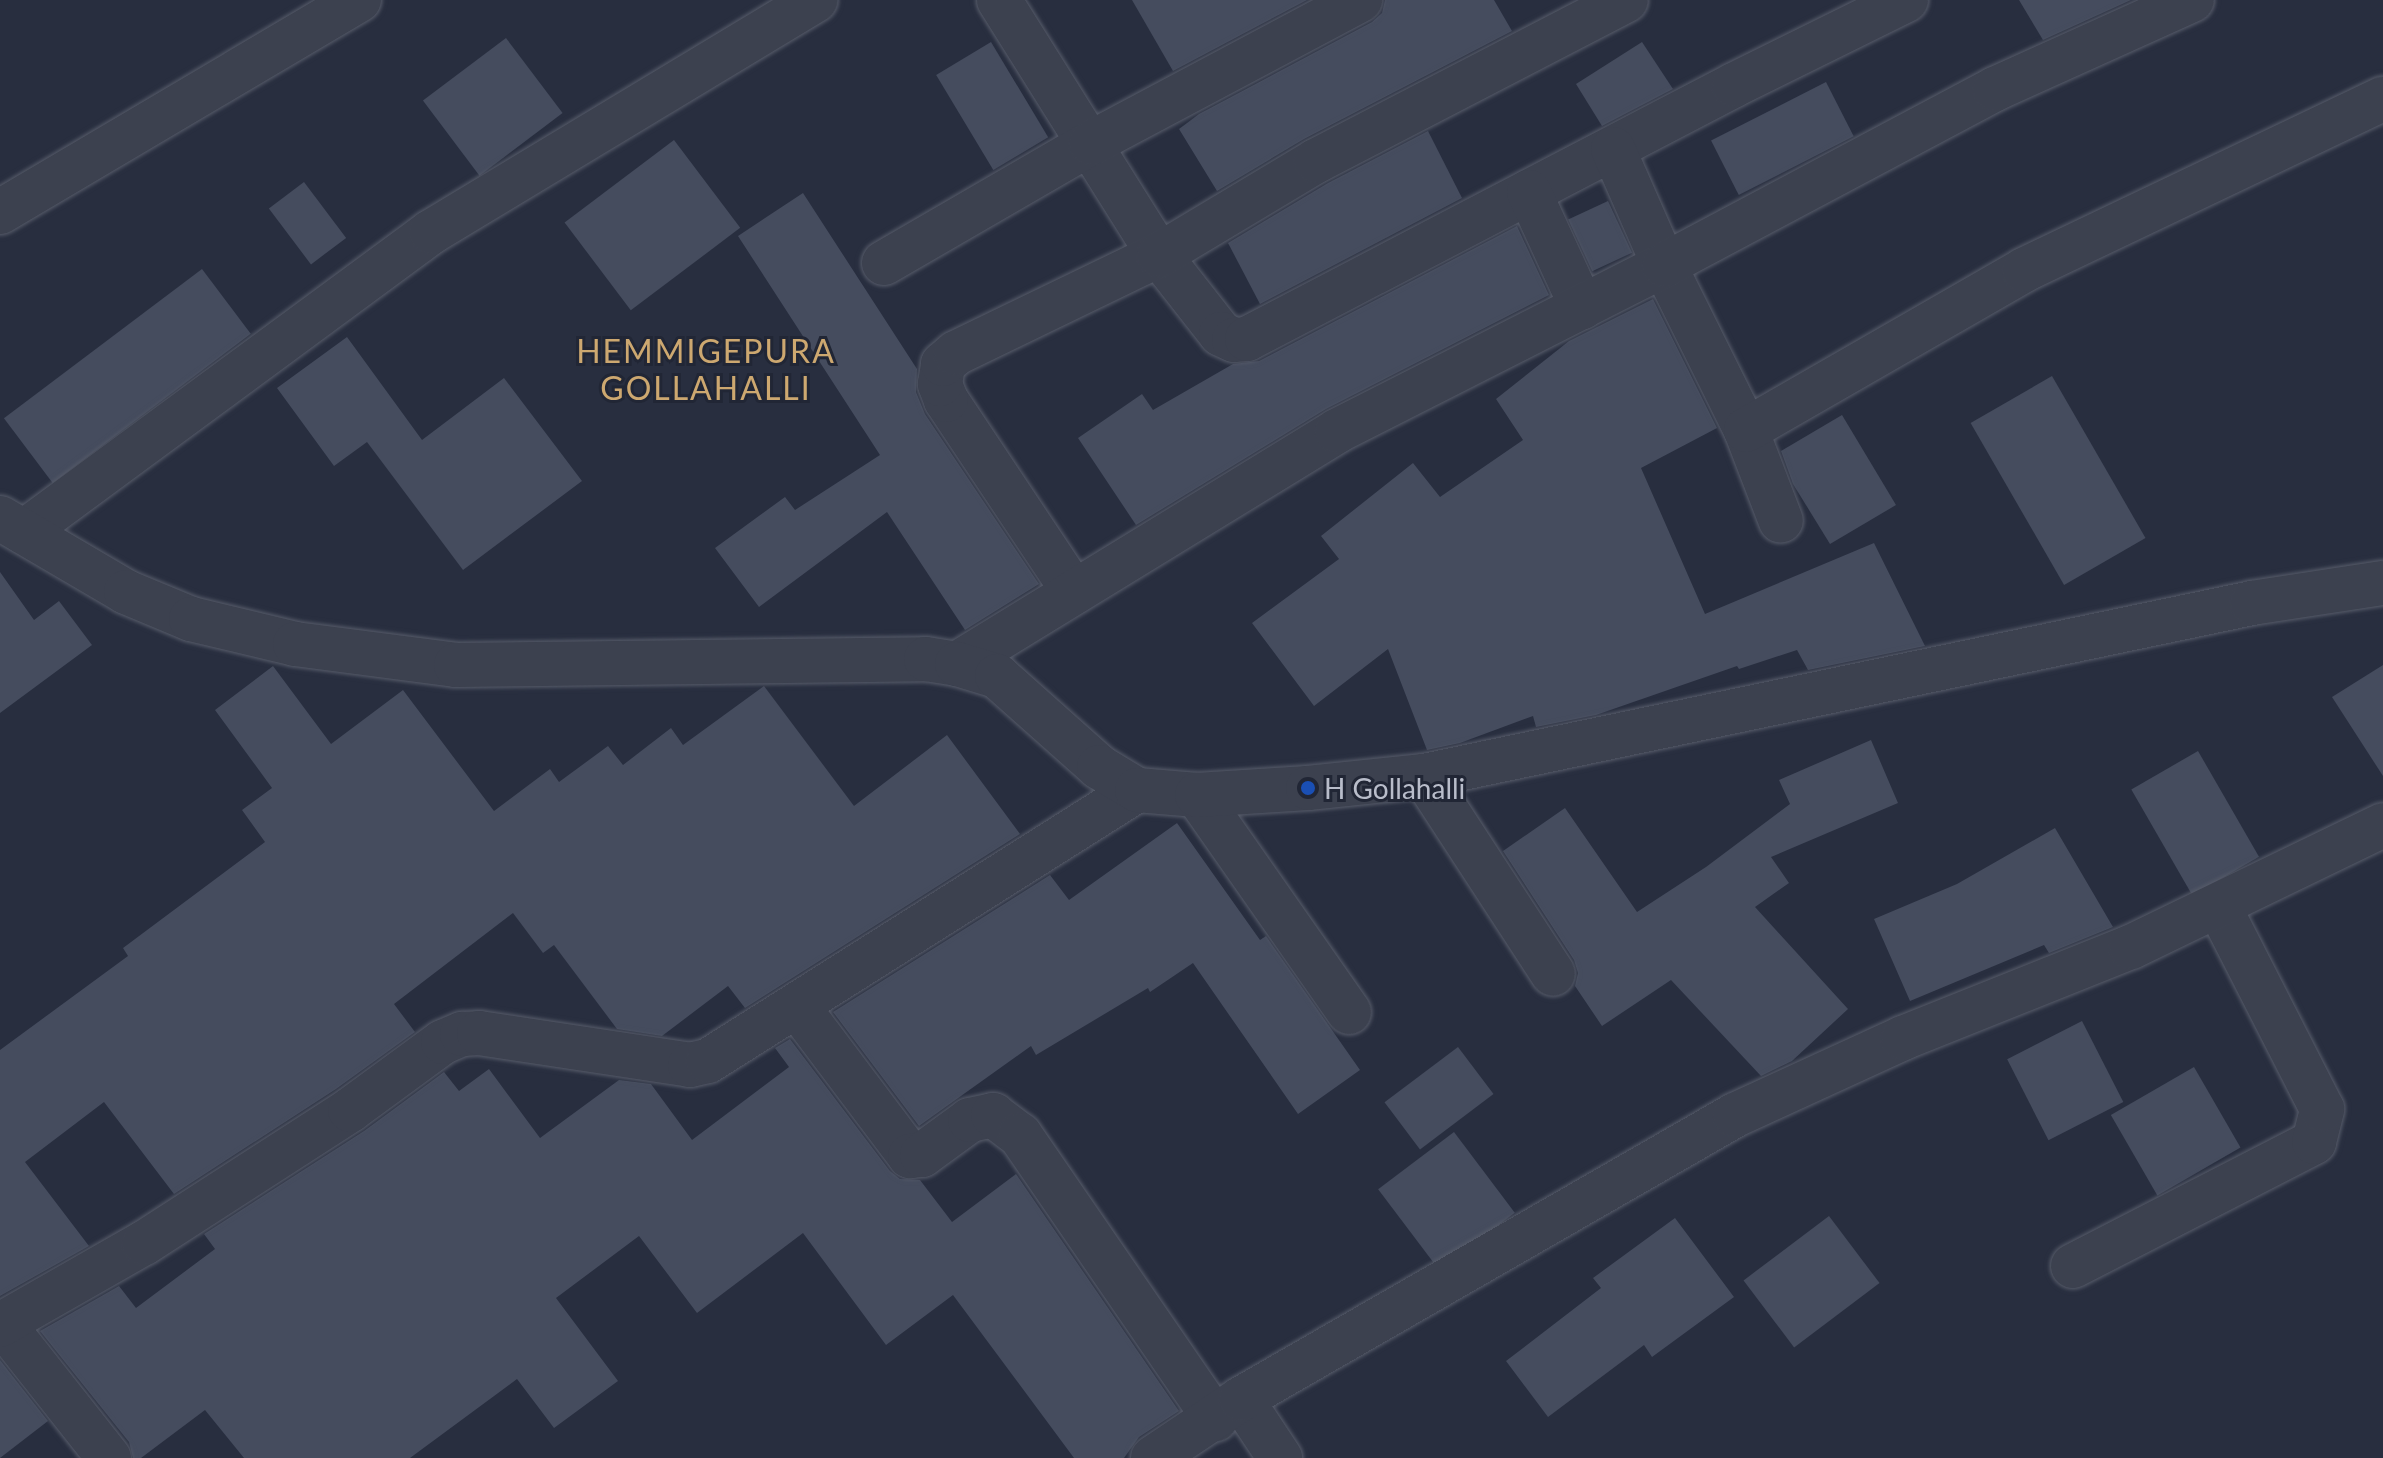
<!DOCTYPE html>
<html>
<head>
<meta charset="utf-8">
<style>
	body { margin:0 }
	#map { position:relative; width:2383px; height:1458px; overflow:hidden; background:#282e3f; font-family:Lato,sans-serif }
	div>[style] { position:absolute }
	.building>* { inset:0; background:#454c5e; transform-origin:0 0 }
	.roads { filter:drop-shadow(0 0 2px #575c6a) drop-shadow(0 0 2px #575c6a) }
	.minor>* { height:44px; margin:-22px; padding:0 22px; transform-origin:22px; border-radius:22px; background:#3c414f }
	.tertiary>* { height:44px; margin:-22px; padding:0 22px; transform-origin:22px; border-radius:22px; background:#3c414f }
	.dots>* { width:22px; height:22px; translate:-50% -50%; box-sizing:border-box; border:4px solid #212635; border-radius:50% }
	span { translate:-50% -50%; white-space:nowrap; text-align:center; line-height:1.15; -webkit-text-stroke:6px #212635; paint-order:stroke }
	.poi-label { font-size:28px; color:#b9bdca }
	.left { translate:0 -50%; text-align:left }
	.quarter-label { font-size:32px; color:#cda870; letter-spacing:2px }
</style>
</head>
<body>
<div id="map">
	<div class="building">
		<i style="clip-path:polygon(1132px 0,1307px 0,1173px 71px)"></i>
		<i style="clip-path:polygon(1385px 0,1494px 0,1512px 31px,1304px 139px,1217px 191px,1179px 129px,1199px 114px,1372px 22px,1382px 13px)"></i>
		<i style="clip-path:polygon(2019px 0,2131px 0,2043px 40px)"></i>
		<i style="left:506px;top:38px;width:94px;height:104px;rotate:53deg"></i>
		<i style="left:991px;top:42px;width:111px;height:64px;rotate:59deg"></i>
		<i style="clip-path:polygon(1642px 42px,1673px 89px,1602px 126px,1576px 84px)"></i>
		<i style="left:1826px;top:82px;width:61px;height:129px;rotate:63deg"></i>
		<i style="clip-path:polygon(1428px 131px,1462px 198px,1260px 304px,1228px 243px,1328px 183px)"></i>
		<i style="left:674px;top:140px;width:110px;height:137px;rotate:53deg"></i>
		<i style="left:304px;top:182px;width:70px;height:44px;rotate:53deg"></i>
		<i style="clip-path:polygon(803px 193px,917px 369px,916px 392px,925px 414px,1039px 584px,965px 630px,887px 512px,759px 607px,715px 548px,785px 497px,795px 510px,880px 455px,738px 236px)"></i>
		<i style="left:1608px;top:201px;width:57px;height:44px;rotate:65deg"></i>
		<i style="clip-path:polygon(1517px 226px,1549px 295px,1326px 409px,1136px 525px,1078px 438px,1142px 394px,1153px 410px,1233px 364px,1259px 361px)"></i>
		<i style="left:202px;top:269px;width:81px;height:248px;rotate:53deg"></i>
		<i style="clip-path:polygon(1653px 299px,1717px 428px,1641px 468px,1705px 614px,1874px 543px,1925px 646px,1808px 670px,1797px 650px,1739px 669px,1737px 666px,1596px 715px,1536px 727px,1533px 716px,1460px 743px,1427px 750px,1388px 649px,1314px 706px,1252px 623px,1339px 559px,1321px 536px,1413px 463px,1440px 497px,1523px 440px,1496px 399px,1569px 341px)"></i>
		<i style="clip-path:polygon(347px 337px,422px 440px,504px 378px,582px 481px,463px 570px,367px 442px,334px 466px,277px 388px)"></i>
		<i style="left:2052px;top:376px;width:187px;height:94px;rotate:60deg"></i>
		<i style="clip-path:polygon(1842px 415px,1896px 505px,1830px 544px,1793px 484px,1781px 451px)"></i>
		<i style="clip-path:polygon(0 572px,34px 620px,59px 601px,92px 645px,0 713px)"></i>
		<i style="clip-path:polygon(2383px 665px,2383px 776px,2332px 697px)"></i>
		<i style="clip-path:polygon(273px 666px,331px 744px,403px 690px,494px 811px,550px 769px,559px 782px,608px 746px,623px 765px,671px 728px,683px 745px,764px 686px,854px 806px,947px 735px,1020px 834px,745px 1008px,728px 986px,662px 1036px,617px 1029px,554px 945px,543px 953px,513px 913px,394px 1004px,415px 1032px,336px 1089px,174px 1194px,104px 1102px,25px 1162px,89px 1246px,0 1296px,0 1050px,128px 956px,123px 948px,265px 842px,242px 810px,272px 788px,215px 710px)"></i>
		<i style="clip-path:polygon(1871px 740px,1898px 803px,1771px 857px,1789px 883px,1755px 907px,1848px 1009px,1792px 1061px,1761px 1076px,1671px 980px,1602px 1026px,1575px 986px,1578px 973px,1574px 960px,1503px 851px,1565px 808px,1637px 912px,1706px 867px,1790px 804px,1779px 780px)"></i>
		<i style="left:2198px;top:751px;width:122px;height:77px;rotate:60deg"></i>
		<i style="clip-path:polygon(1177px 823px,1260px 940px,1266px 936px,1360px 1070px,1298px 1114px,1193px 963px,1150px 992px,1148px 988px,1036px 1055px,1031px 1046px,919px 1126px,833px 1012px,1050px 875px,1069px 900px)"></i>
		<i style="clip-path:polygon(2055px 828px,2113px 927px,2049px 953px,2044px 945px,1910px 1001px,1874px 919px,1957px 884px)"></i>
		<i style="left:2082px;top:1021px;width:91px;height:84px;rotate:63deg"></i>
		<i style="clip-path:polygon(790px 1039px,890px 1171px,900px 1179px,920px 1180px,952px 1222px,1016px 1174px,1179px 1411px,1139px 1437px,1124px 1458px,1074px 1458px,953px 1295px,886px 1345px,803px 1233px,697px 1313px,639px 1236px,556px 1298px,618px 1381px,554px 1428px,517px 1379px,410px 1458px,244px 1458px,205px 1410px,141px 1458px,133px 1458px,129px 1442px,40px 1331px,119px 1286px,136px 1308px,215px 1249px,204px 1234px,364px 1131px,444px 1072px,459px 1091px,489px 1069px,540px 1138px,619px 1080px,651px 1084px,692px 1140px,789px 1067px,775px 1048px)"></i>
		<i style="left:1458px;top:1047px;width:59px;height:92px;rotate:53deg"></i>
		<i style="left:2194px;top:1067px;width:93px;height:96px;rotate:60deg"></i>
		<i style="left:1454px;top:1132px;width:101px;height:95px;rotate:53deg"></i>
		<i style="left:1829px;top:1216px;width:84px;height:107px;rotate:53deg"></i>
		<i style="clip-path:polygon(1675px 1218px,1734px 1297px,1652px 1357px,1644px 1345px,1548px 1417px,1506px 1361px,1601px 1288px,1593px 1278px)"></i>
		<i style="clip-path:polygon(0 1360px,48px 1421px,0 1458px)"></i>
	</div>
	<div class="roads">
		<div class="minor">
			<i style="left:999px;top:0;width:301px;rotate:57.9deg"></i>
			<i style="left:1159px;top:255px;width:100px;rotate:51.9deg"></i>
			<i style="left:1221px;top:334px;width:14px;rotate:25deg"></i>
			<i style="left:1234px;top:340px;width:13px;rotate:-4deg"></i>
			<i style="left:1247px;top:339px;width:549px;rotate:-27.54deg"></i>
			<i style="left:1734px;top:85px;width:192px;rotate:-26.3deg"></i>
			<i style="left:1613px;top:149px;width:127px;rotate:66.3deg"></i>
			<i style="left:1664px;top:265px;width:184px;rotate:63.6deg"></i>
			<i style="left:1746px;top:430px;width:97px;rotate:69deg"></i>
			<i style="left:1529px;top:192px;width:127px;rotate:65.3deg"></i>
			<i style="left:0;top:212px;width:417px;rotate:-30.6deg"></i>
			<i style="left:884px;top:263px;width:239px;rotate:-30.1deg"></i>
			<i style="left:1091px;top:143px;width:305px;rotate:-28deg"></i>
			<i style="left:1746px;top:430px;width:321px;rotate:-29.9deg"></i>
			<i style="left:2024px;top:270px;width:398px;rotate:-25.5deg"></i>
			<i style="left:24px;top:532px;width:506px;rotate:-36.39deg"></i>
			<i style="left:431px;top:232px;width:449px;rotate:-31.1deg"></i>
			<i style="left:1074px;top:592px;width:231px;rotate:-123.7deg"></i>
			<i style="left:946px;top:400px;width:17px;rotate:-111deg"></i>
			<i style="left:940px;top:384px;width:20px;rotate:-81deg"></i>
			<i style="left:943px;top:364px;width:17px;rotate:-40deg"></i>
			<i style="left:956px;top:353px;width:225px;rotate:-25.8deg"></i>
			<i style="left:1159px;top:255px;width:183px;rotate:-30.9deg"></i>
			<i style="left:1316px;top:161px;width:349px;rotate:-27.4deg"></i>
			<i style="left:957px;top:664px;width:446px;rotate:-31.5deg"></i>
			<i style="left:1337px;top:431px;width:367px;rotate:-26.9deg"></i>
			<i style="left:1664px;top:265px;width:375px;rotate:-28deg"></i>
			<i style="left:1995px;top:89px;width:216px;rotate:-24.3deg"></i>
			<i style="left:1424px;top:776px;width:236px;rotate:56.9deg"></i>
			<i style="left:1197px;top:795px;width:265px;rotate:55deg"></i>
			<i style="left:797px;top:1006px;width:188px;rotate:53deg"></i>
			<i style="left:910px;top:1156px;width:12px;rotate:-5deg"></i>
			<i style="left:922px;top:1155px;width:59px;rotate:-36.1deg"></i>
			<i style="left:970px;top:1120px;width:24px;rotate:-12deg"></i>
			<i style="left:993px;top:1115px;width:34px;rotate:37deg"></i>
			<i style="left:1020px;top:1135px;width:345px;rotate:55.5deg"></i>
			<i style="left:2073px;top:1266px;width:271px;rotate:-27.2deg"></i>
			<i style="left:2314px;top:1142px;width:34px;rotate:-76deg"></i>
			<i style="left:2322px;top:1109px;width:227px;rotate:-117deg"></i>
			<i style="left:3px;top:1324px;width:171px;rotate:51.7deg"></i>
			<i style="left:0;top:1325px;width:166px;rotate:-29.7deg"></i>
			<i style="left:144px;top:1243px;width:245px;rotate:-32.8deg"></i>
			<i style="left:350px;top:1110px;width:115px;rotate:-36.2deg"></i>
			<i style="left:443px;top:1042px;width:21px;rotate:-23deg"></i>
			<i style="left:462px;top:1034px;width:17px;rotate:-3deg"></i>
			<i style="left:479px;top:1033px;width:213px;rotate:8.6deg"></i>
			<i style="left:690px;top:1065px;width:18px;rotate:-13deg"></i>
			<i style="left:708px;top:1061px;width:507px;rotate:-32.28deg"></i>
			<i style="left:1241px;top:1399px;width:71px;rotate:56.5deg"></i>
			<i style="left:1153px;top:1458px;width:106px;rotate:-33.8deg"></i>
			<i style="left:1241px;top:1399px;width:570px;rotate:-29.89deg"></i>
			<i style="left:1735px;top:1115px;width:185px;rotate:-24.6deg"></i>
			<i style="left:1903px;top:1038px;width:245px;rotate:-21.8deg"></i>
			<i style="left:2131px;top:947px;width:280px;rotate:-25.8deg"></i>
		</div>
		<div class="tertiary">
			<i style="left:0;top:518px;width:146px;rotate:30.4deg"></i>
			<i style="left:126px;top:592px;width:70px;rotate:22.6deg"></i>
			<i style="left:191px;top:619px;width:107px;rotate:13.5deg"></i>
			<i style="left:295px;top:644px;width:162px;rotate:7.4deg"></i>
			<i style="left:456px;top:665px;width:470px;rotate:-0.7deg"></i>
			<i style="left:926px;top:659px;width:31px;rotate:9deg"></i>
			<i style="left:957px;top:664px;width:42px;rotate:16.7deg"></i>
			<i style="left:997px;top:676px;width:137px;rotate:41.7deg"></i>
			<i style="left:1099px;top:767px;width:44px;rotate:31.2deg"></i>
			<i style="left:1137px;top:790px;width:60px;rotate:4.8deg"></i>
			<i style="left:1197px;top:795px;width:111px;rotate:-3.6deg"></i>
			<i style="left:1308px;top:788px;width:117px;rotate:-5.9deg"></i>
			<i style="left:1424px;top:776px;width:846px;rotate:-11.8deg"></i>
			<i style="left:2252px;top:603px;width:133px;rotate:-8.7deg"></i>
		</div>
	</div>
	<div class="dots">
		<i style="left:1308px;top:788px;background:#1a4fb4"></i>
	</div>
	<div class="poi-label">
		<span class="left" style="left:1324px;top:788px">H Gollahalli</span>
	</div>
	<div class="quarter-label">
		<span style="left:706px;top:370px">HEMMIGEPURA<br>GOLLAHALLI</span>
	</div>
</div>
</body>
</html>
